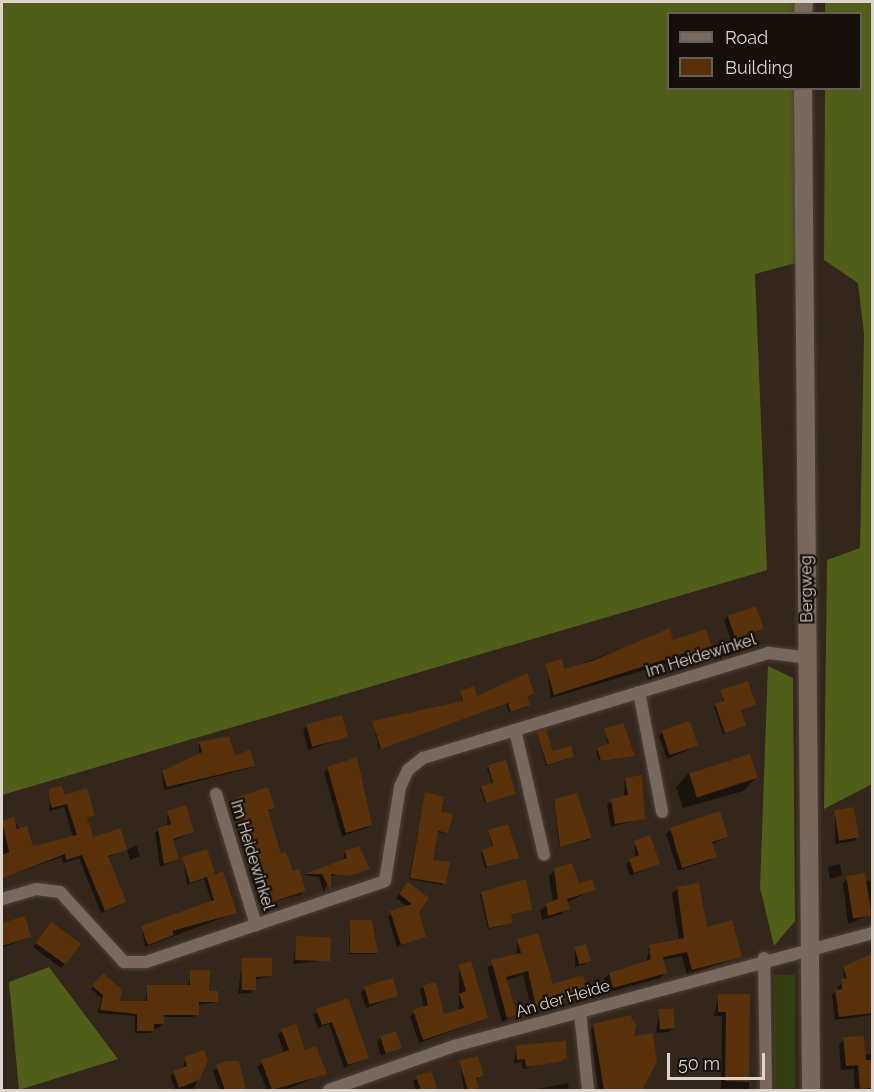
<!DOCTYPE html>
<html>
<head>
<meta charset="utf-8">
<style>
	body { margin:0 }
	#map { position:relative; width:874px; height:1092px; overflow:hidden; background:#33261b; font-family:Raleway,sans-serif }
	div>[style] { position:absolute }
	.green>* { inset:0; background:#343e0f; transform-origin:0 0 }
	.forest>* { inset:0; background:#515e19 }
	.shadow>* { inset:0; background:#0007 }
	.building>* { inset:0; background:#58310a; transform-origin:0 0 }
	.roads { filter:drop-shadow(0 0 2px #4d4239) drop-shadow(0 0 2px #4d4239) }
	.minor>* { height:12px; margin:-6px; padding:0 6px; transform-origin:6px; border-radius:6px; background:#79695d }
	.secondary>* { height:18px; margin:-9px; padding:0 9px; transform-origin:9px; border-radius:9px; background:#79695d }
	span { translate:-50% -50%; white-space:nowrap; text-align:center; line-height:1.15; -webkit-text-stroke:4.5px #16100b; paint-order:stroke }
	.street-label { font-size:16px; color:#ddd4cd }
	.frame { position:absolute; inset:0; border:3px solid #ddd4cd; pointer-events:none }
	.legend { position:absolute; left:667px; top:12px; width:195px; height:78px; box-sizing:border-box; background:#16100b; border:2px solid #665e59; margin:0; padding:8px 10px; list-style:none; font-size:18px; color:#ddd4cd }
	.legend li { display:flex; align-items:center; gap:12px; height:30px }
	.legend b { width:30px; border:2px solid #665e59 }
	.scale { position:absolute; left:667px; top:1053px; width:98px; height:27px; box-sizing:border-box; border:3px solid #ddd4cd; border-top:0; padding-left:8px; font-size:18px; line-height:21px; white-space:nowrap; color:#ddd4cd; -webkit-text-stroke:4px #16100b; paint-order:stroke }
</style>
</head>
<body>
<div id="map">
	<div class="green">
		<i style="left:774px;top:975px;width:21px;height:115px"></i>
	</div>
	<div class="forest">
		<i style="clip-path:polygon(2px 2px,795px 2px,795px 13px,668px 14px,668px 88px,796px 89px,796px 263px,755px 274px,767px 570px,2px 795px)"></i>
		<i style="clip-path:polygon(825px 2px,872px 2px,872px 784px,824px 809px,827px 560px,860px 548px,864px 334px,858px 283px,824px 260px,825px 89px,860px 88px,860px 14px,825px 13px)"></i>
		<i style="clip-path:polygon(768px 666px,793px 678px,795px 921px,774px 946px,760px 888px)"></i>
		<i style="clip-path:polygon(49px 967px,118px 1059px,19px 1090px,9px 982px)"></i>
	</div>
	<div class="shadow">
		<i style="clip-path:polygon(728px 616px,762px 629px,731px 641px,724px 620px)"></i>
		<i style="clip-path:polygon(669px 630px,672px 642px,712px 650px,551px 698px,546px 665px,563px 671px)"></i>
		<i style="clip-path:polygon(721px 691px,754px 705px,740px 711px,743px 727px,723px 734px,714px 706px,723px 703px)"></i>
		<i style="clip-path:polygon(461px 692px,476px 698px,532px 693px,525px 696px,526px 707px,509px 713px,506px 704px,379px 749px,373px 722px,462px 703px)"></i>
		<i style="clip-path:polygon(307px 726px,346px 737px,308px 750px,303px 730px)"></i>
		<i style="clip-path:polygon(605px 730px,633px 755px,599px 761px,596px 751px,608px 745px)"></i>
		<i style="clip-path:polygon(663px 732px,697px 746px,667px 759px,659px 736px)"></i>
		<i style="clip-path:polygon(538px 733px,552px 753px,571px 758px,546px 766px)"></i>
		<i style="clip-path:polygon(228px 737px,234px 757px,253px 765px,250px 768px,164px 790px,162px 773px,199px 755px,199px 744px)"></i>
		<i style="clip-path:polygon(505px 762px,515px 793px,485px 803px,480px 789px,492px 785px,487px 768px)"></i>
		<i style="clip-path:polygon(328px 768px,371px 824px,367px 828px,342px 836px,324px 772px)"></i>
		<i style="clip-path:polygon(689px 773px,756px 778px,743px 791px,683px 808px,676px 787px)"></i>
		<i style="clip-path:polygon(625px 779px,643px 818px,611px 827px,607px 804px,624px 798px)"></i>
		<i style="clip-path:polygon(50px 791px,93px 815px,86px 819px,92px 839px,126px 849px,107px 858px,124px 902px,121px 905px,101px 913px,79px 858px,63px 863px,62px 857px,2px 877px,2px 822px,13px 819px,32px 848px,73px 837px,64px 807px,49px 811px)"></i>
		<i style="clip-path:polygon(425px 794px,447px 833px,436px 832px,431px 861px,443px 885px,409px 879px)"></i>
		<i style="clip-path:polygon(236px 799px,274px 807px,267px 812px,280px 856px,302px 894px,269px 903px)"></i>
		<i style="clip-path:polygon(554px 800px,591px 838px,589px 840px,559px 847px)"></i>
		<i style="clip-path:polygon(168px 812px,193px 832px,172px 841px,178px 859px,160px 867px,155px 833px,167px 826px)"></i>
		<i style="clip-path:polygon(835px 812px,858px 837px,854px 841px,835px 844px)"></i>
		<i style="clip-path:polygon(671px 830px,727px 837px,712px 844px,711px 860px,678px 871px,666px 834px)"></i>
		<i style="clip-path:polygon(489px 831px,515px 859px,485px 868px,481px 853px,492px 848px)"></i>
		<i style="clip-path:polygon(635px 842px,658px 864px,630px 876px,626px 864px,635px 858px)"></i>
		<i style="clip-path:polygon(137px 845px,140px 856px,130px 860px,127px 850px)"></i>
		<i style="clip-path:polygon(345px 852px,368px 869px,329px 876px,324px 893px,319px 877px,304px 875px,343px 861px)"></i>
		<i style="clip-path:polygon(183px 858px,214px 876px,235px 913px,145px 947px,142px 928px,212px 903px,204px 879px,187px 885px)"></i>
		<i style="clip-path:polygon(840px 864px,842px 875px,830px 879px,828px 867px)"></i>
		<i style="clip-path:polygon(555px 870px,594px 889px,566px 903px,562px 914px,542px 920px,540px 910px,553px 902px,549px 876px)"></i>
		<i style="clip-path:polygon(847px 879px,872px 881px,870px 915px,848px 924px,843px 883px)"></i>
		<i style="clip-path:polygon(405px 887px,424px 937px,397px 947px,388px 916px,408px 907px,396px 898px)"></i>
		<i style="clip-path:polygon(evenodd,678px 888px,706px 929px,740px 957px,687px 975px,682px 956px,663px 960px,665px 973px,660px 978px,608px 992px,604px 979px,609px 974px,646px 962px,650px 947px,679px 941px,672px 893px,678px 888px,648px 949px,651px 949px,655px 966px,652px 967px,648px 949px)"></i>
		<i style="clip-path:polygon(480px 895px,482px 893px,531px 910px,509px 916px,509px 924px,488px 929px)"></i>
		<i style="clip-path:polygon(24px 918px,29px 937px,2px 948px,2px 924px)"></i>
		<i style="clip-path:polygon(350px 922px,377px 952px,375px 954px,349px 954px)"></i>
		<i style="clip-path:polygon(47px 928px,65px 964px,61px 968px,33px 947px)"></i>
		<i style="clip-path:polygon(297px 938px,329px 960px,293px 964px)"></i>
		<i style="clip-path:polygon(518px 940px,552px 986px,587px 992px,532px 1010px,523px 975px,506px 980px,516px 1014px,502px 1022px,487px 967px,516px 956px)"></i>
		<i style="clip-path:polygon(575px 948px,589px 960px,585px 964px,575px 967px)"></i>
		<i style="clip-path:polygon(869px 956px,872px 1015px,835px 1020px,832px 995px,844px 980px,843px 968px)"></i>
		<i style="clip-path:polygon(242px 960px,271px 976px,254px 980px,251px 993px,238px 994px)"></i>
		<i style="clip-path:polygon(459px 967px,487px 1018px,419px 1043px,410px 1016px,424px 1008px,420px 990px,424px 986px,443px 1016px,459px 1011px)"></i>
		<i style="clip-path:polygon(191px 972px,217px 1002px,197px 1005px,194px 1017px,163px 1017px,163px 1024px,150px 1033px,135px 1033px,135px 1016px,98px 1013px,101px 998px,91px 989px,100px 978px,118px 1002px,145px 1002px,148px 986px,188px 986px)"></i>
		<i style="clip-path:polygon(366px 989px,397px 996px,366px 1008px,361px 993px)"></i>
		<i style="clip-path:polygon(719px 995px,749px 995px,749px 1090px,721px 1090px,722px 1016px,714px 1016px)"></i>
		<i style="clip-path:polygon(347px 1000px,367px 1058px,344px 1068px,329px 1024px,318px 1028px,313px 1014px)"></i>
		<i style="clip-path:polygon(659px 1011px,673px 1028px,669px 1032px,656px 1033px)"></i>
		<i style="clip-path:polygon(594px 1026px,632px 1038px,655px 1062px,641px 1090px,651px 1090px,598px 1090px,590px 1030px)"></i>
		<i style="clip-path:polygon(282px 1031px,325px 1073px,285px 1090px,267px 1090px,257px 1066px,284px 1053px,278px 1035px)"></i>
		<i style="clip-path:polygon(381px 1037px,400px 1047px,381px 1056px,377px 1042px)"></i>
		<i style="clip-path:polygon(844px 1039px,864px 1055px,872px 1054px,872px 1090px,855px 1090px,854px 1069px,841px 1070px,839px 1044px)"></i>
		<i style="clip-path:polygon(517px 1047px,566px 1058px,523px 1069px,522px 1062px,514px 1063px)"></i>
		<i style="clip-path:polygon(185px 1059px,206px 1061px,193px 1090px,175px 1090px,170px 1076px,183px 1069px)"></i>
		<i style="clip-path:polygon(238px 1063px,245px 1090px,214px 1090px,219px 1089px,213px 1070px)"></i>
		<i style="clip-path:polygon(460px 1063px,482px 1076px,475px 1080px,478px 1090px,464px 1090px)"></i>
		<i style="clip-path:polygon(430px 1073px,438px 1090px,416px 1090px,413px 1081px)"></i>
		<i style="clip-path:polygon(568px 1083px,569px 1090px,534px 1090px)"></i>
	</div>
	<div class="building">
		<i style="left:756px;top:606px;width:24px;height:30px;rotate:71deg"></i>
		<i style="clip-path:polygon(670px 628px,673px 640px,706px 629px,713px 651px,690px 658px,688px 652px,554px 695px,545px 664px,562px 659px,564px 669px,592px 661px)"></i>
		<i style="clip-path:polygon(527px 673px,534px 693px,527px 696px,530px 705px,511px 712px,508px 703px,381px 749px,372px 721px,463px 701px,460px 691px,474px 686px,477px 696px)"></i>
		<i style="clip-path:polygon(748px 681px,756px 705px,741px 710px,746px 726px,725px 733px,715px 704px,724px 701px,720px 690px)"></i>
		<i style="left:342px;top:715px;width:23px;height:37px;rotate:75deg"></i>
		<i style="left:690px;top:721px;width:26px;height:30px;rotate:72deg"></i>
		<i style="clip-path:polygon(623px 723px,635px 756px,601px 761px,597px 748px,609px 743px,604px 729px)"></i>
		<i style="clip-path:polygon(546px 729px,553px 751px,571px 746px,574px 757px,547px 765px,537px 732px)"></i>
		<i style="clip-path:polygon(229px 736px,235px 755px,250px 750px,255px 766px,167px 787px,162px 771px,202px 752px,199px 742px)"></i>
		<i style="left:750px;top:754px;width:25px;height:64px;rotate:72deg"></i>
		<i style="clip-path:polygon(357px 757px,372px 825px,346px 833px,327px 767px)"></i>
		<i style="clip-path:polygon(506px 760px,516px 794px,486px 803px,481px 786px,493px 783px,488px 765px)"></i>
		<i style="clip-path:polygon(642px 775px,645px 819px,615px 824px,611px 799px,628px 795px,625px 778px)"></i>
		<i style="clip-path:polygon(62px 786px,65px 795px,87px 788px,95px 815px,87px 818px,93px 837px,121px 828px,127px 850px,108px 856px,126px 902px,105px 911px,82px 855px,66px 860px,65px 854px,2px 878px,2px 855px,9px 852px,2px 821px,14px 817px,17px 829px,27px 826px,33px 846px,77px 835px,67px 804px,52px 808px,49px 797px,49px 789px)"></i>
		<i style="clip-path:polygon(268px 787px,275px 808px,268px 810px,281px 854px,286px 852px,293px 871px,299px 869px,306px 891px,272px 902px,235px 798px)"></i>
		<i style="clip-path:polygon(425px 792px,444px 797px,441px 812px,453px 814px,448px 833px,438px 831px,433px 860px,450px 862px,446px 884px,410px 878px)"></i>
		<i style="clip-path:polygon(577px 793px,592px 838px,560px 847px,554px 799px)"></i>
		<i style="clip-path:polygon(186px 805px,194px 832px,173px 839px,179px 859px,164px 864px,158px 828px,171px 824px,167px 811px)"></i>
		<i style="left:854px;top:807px;width:31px;height:20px;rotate:81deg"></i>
		<i style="clip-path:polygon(720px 811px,728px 837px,712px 842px,717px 857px,682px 868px,670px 828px)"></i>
		<i style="clip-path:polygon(508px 824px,519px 858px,487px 867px,482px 850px,493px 846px,488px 830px)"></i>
		<i style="clip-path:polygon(650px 835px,660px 864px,634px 873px,629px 859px,639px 855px,634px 841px)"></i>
		<i style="clip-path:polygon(359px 846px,370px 869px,349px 876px,331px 874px,331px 891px,322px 874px,305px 874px,347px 858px,345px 851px)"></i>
		<i style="clip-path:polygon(207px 849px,215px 874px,223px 871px,237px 913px,172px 931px,174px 935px,148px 945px,141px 926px,214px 900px,207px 877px,190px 883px,182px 857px)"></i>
		<i style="clip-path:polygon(572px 863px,579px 883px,592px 879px,596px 890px,567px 899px,570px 909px,548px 916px,546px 903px,558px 899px,554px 868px)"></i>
		<i style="left:865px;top:873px;width:43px;height:19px;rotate:81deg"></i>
		<i style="clip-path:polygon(526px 879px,532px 910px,511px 915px,513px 923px,489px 928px,481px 892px)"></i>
		<i style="clip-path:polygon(408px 882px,429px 898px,419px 912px,426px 937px,401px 945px,390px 911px,412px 904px,399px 894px)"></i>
		<i style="clip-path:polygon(699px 883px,707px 927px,732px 920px,742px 957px,692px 970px,687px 952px,663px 957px,667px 973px,613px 988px,609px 973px,652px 959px,649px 945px,684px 938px,677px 887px)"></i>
		<i style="clip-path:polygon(25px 916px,31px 937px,2px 946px,2px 923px)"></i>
		<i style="clip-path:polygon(350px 920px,372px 920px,378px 953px,350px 953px)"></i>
		<i style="left:51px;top:922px;width:37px;height:26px;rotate:36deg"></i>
		<i style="clip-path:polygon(538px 933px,553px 984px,583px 975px,589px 993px,536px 1007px,528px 971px,506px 977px,517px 1015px,507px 1018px,491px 960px,521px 953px,517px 939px)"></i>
		<i style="left:296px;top:936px;width:35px;height:24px;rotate:2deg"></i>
		<i style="left:586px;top:944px;width:18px;height:12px;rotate:74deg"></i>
		<i style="clip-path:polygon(873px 953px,873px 1013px,839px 1017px,835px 990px,842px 989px,841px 979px,847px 978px,843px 967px)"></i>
		<i style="clip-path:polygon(241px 958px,272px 958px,272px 976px,256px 977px,256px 990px,242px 990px)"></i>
		<i style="clip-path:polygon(471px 961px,488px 1018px,423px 1040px,413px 1010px,428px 1005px,423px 985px,436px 982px,444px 1014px,464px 1008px,459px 994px,466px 991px,458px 965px)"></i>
		<i style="clip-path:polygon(190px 970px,210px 970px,209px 991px,218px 991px,218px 1002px,199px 1002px,199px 1015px,164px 1015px,164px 1024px,154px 1024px,154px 1031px,137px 1031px,137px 1014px,100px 1010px,103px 995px,92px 986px,103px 973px,122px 990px,120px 1001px,147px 1001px,147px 985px,190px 985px)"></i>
		<i style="left:393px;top:978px;width:19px;height:30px;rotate:74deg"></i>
		<i style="clip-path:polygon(718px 994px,750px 994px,749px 1082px,725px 1081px,726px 1012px,718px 1012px)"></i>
		<i style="clip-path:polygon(348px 998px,369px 1058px,348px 1065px,332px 1022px,322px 1025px,316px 1009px)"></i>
		<i style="left:673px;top:1008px;width:20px;height:15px;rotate:84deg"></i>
		<i style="clip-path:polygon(630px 1015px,636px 1024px,634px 1036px,653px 1033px,657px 1062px,642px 1090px,604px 1090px,593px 1024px)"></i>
		<i style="clip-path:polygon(296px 1024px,305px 1050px,316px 1046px,327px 1074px,272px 1090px,261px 1060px,289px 1050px,281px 1029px)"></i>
		<i style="left:396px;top:1031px;width:18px;height:17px;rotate:71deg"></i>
		<i style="clip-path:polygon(864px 1036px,866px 1060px,873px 1060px,873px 1088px,860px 1089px,858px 1065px,846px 1066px,843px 1037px)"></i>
		<i style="clip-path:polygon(566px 1041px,567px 1058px,559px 1062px,526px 1067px,525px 1059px,517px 1060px,516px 1045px)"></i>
		<i style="clip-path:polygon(204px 1050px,208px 1061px,199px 1080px,179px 1088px,173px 1071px,187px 1066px,184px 1057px)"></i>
		<i style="clip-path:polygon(478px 1056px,484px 1076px,476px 1078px,479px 1088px,468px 1090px,459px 1061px)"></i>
		<i style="clip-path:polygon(226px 1061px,239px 1061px,246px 1090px,225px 1090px,216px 1065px)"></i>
		<i style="clip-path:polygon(431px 1071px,438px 1090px,421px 1090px,416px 1076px)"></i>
	</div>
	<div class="roads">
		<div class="minor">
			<i style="left:639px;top:692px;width:122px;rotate:79.1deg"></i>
			<i style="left:515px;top:730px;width:128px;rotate:76.9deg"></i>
			<i style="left:216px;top:794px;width:137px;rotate:73deg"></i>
			<i style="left:2px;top:899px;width:35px;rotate:-16deg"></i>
			<i style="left:36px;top:889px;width:24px;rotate:7deg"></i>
			<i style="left:60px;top:892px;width:95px;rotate:47.6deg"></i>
			<i style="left:124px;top:962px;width:22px"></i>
			<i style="left:146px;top:962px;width:252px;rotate:-18.7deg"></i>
			<i style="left:385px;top:881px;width:95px;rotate:-80.9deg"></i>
			<i style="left:400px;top:787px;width:19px;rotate:-65deg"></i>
			<i style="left:408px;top:770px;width:19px;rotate:-39deg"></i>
			<i style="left:423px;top:758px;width:362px;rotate:-16.9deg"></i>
			<i style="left:769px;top:653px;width:39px;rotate:7deg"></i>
			<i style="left:764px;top:958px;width:132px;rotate:89.1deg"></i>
			<i style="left:580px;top:1012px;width:78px;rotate:84.1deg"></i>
			<i style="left:329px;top:1090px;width:133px;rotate:-19.4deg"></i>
			<i style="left:454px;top:1046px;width:433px;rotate:-15.1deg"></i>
		</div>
		<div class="secondary">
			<i style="left:803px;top:14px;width:12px;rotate:-85deg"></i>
			<i style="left:803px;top:88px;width:1002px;rotate:89.54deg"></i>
		</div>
	</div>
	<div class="street-label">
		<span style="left:807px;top:589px;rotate:-91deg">Bergweg</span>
		<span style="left:701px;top:656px;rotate:-17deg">Im Heidewinkel</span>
		<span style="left:252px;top:855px;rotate:73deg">Im Heidewinkel</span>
		<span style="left:563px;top:999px;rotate:-16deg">An der Heide</span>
	</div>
	<div class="frame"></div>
	<ul class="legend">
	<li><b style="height:8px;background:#79695d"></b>Road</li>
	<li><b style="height:16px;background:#58310a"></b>Building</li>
	</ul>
	<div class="scale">50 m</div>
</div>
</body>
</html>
